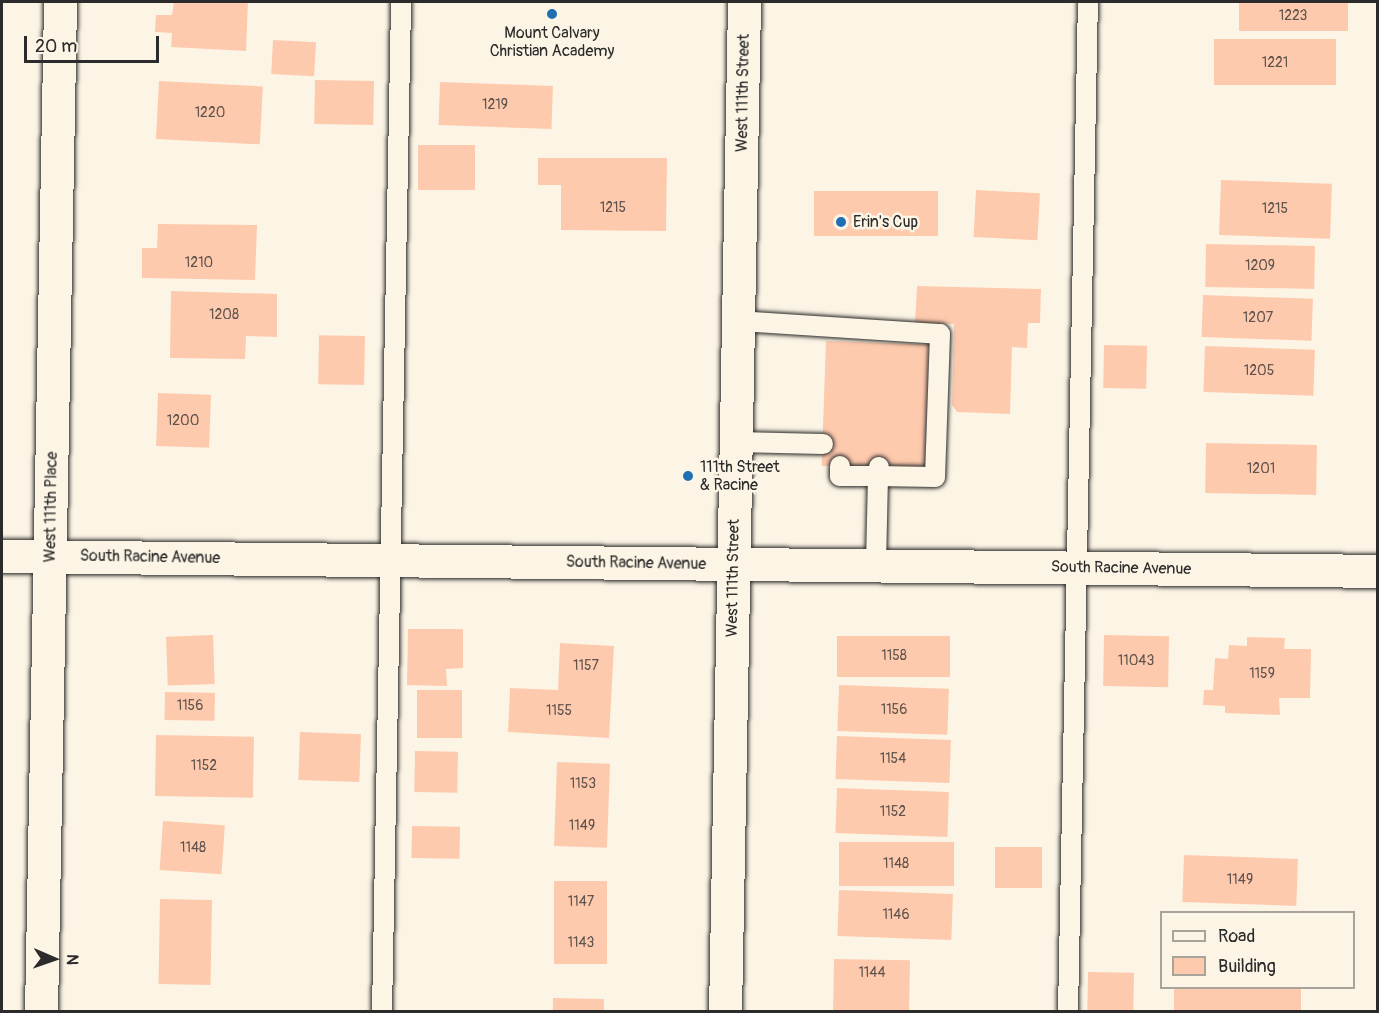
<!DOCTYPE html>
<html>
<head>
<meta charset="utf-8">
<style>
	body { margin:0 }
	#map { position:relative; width:1379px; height:1013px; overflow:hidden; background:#fcf5e5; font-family:Pangolin,sans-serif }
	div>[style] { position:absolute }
	.building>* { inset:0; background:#fecaae; transform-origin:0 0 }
	.roads { filter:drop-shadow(0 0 2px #2b2b2b) drop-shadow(0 0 2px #2b2b2b) }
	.lane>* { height:20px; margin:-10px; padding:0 10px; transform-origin:10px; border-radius:10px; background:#fcf5e5 }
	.street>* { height:33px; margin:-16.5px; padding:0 16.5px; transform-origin:16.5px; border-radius:16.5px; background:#fcf5e5 }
	.secondary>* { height:33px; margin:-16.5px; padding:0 16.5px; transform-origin:16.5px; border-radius:16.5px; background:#fcf5e5 }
	.dots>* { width:16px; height:16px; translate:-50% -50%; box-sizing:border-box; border:3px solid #fcf5e5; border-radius:50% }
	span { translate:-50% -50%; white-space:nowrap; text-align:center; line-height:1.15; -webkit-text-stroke:5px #fcf5e5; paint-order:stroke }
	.number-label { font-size:14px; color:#60534c }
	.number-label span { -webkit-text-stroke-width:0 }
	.poi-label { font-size:16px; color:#2b2b2b }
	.left { translate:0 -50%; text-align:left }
	.street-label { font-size:16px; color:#2b2b2b }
	.frame { position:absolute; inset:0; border:3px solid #2b2b2b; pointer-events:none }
	.legend { position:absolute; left:1160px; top:911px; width:195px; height:78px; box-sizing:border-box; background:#fcf5e5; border:2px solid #a8a49b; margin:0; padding:8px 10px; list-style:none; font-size:18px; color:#2b2b2b }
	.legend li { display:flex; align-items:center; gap:12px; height:30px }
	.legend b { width:30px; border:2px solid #a8a49b }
	.north { position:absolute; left:24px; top:929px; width:60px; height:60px; -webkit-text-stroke:4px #fcf5e5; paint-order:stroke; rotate:92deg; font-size:16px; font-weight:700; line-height:24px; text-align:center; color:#2b2b2b }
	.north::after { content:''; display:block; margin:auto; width:21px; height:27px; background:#2b2b2b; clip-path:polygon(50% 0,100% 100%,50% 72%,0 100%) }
	.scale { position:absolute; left:24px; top:36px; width:135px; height:27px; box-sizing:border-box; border:3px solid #2b2b2b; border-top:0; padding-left:8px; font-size:18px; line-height:21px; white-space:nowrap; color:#2b2b2b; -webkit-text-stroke:4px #fcf5e5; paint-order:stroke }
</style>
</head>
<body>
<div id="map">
	<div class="building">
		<i style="clip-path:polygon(174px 2px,248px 2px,246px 51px,171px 47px,172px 33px,155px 32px,156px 15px,172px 15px)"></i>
		<i style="left:1239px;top:2px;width:109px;height:29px"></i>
		<i style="left:1214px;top:39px;width:122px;height:46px"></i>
		<i style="left:273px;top:40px;width:43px;height:34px;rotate:3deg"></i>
		<i style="left:315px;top:80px;width:59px;height:44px;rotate:1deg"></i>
		<i style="left:159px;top:81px;width:104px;height:58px;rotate:3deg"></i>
		<i style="left:440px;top:82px;width:113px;height:43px;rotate:2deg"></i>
		<i style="left:418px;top:145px;width:57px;height:45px"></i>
		<i style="clip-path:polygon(538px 158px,667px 158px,666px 231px,561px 230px,561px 185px,538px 185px)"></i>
		<i style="left:1221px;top:180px;width:111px;height:55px;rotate:2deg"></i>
		<i style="left:976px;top:190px;width:64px;height:47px;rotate:3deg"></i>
		<i style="left:814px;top:191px;width:124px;height:45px"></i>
		<i style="clip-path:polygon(158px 224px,257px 225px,255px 280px,142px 278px,142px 248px,157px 248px)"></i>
		<i style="left:1206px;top:244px;width:109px;height:43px;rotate:1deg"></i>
		<i style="clip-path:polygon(917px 286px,1041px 289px,1040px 323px,1028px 323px,1027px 348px,1012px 347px,1010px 414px,957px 412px,952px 405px,954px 324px,915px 323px)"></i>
		<i style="clip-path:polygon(171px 291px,277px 294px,277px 337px,246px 336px,245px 359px,170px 358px)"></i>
		<i style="left:1203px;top:295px;width:110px;height:42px;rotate:2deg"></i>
		<i style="left:365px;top:336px;width:49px;height:46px;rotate:91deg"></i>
		<i style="left:826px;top:341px;width:103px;height:125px;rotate:2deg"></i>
		<i style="left:1104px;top:345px;width:43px;height:43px;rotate:1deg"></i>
		<i style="left:1205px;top:346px;width:110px;height:46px;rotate:2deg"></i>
		<i style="left:158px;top:393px;width:53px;height:53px;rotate:2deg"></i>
		<i style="left:1206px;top:443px;width:111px;height:50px;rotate:1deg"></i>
		<i style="clip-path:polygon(408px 629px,463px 629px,463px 668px,446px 669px,447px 686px,407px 685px)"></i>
		<i style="left:213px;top:635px;width:49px;height:47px;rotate:88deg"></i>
		<i style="left:1104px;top:635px;width:65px;height:51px;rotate:1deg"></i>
		<i style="left:837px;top:636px;width:113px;height:41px"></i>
		<i style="clip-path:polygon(1247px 637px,1285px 638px,1284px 649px,1311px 649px,1310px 698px,1279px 698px,1280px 715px,1225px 713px,1225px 706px,1203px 705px,1204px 690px,1213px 690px,1215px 658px,1228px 659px,1229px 645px,1247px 646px)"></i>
		<i style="clip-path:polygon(560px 643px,614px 646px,609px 738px,508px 732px,510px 688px,558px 690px)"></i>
		<i style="left:839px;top:685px;width:110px;height:46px;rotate:2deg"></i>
		<i style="left:417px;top:690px;width:45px;height:48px"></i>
		<i style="left:165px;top:692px;width:50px;height:28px;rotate:1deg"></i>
		<i style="left:300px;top:732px;width:61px;height:48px;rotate:2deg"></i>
		<i style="left:156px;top:735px;width:98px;height:61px;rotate:1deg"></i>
		<i style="left:837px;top:736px;width:114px;height:43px;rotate:2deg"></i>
		<i style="left:415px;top:751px;width:43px;height:41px;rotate:1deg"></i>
		<i style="left:557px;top:762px;width:53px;height:84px;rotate:2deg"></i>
		<i style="left:837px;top:788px;width:112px;height:45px;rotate:2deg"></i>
		<i style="left:163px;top:821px;width:62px;height:49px;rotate:4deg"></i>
		<i style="left:412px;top:826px;width:48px;height:32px;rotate:1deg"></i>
		<i style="left:839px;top:842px;width:115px;height:44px"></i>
		<i style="left:995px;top:847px;width:47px;height:41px"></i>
		<i style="left:1184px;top:855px;width:114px;height:47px;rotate:2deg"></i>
		<i style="left:554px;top:881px;width:53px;height:83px"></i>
		<i style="left:839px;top:890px;width:114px;height:46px;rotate:2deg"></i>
		<i style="left:160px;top:899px;width:52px;height:85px;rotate:1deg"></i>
		<i style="left:834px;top:959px;width:76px;height:53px;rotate:1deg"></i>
		<i style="left:1088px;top:972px;width:46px;height:40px;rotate:1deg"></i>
		<i style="left:1174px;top:988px;width:127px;height:24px"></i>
		<i style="left:553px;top:998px;width:51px;height:14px;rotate:1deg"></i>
	</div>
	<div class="roads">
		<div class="lane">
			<i style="left:739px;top:321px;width:201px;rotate:3.7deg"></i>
			<i style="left:940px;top:334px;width:143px;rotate:92deg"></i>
			<i style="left:935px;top:477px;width:57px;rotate:-179deg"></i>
			<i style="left:878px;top:476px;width:89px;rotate:91.3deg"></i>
			<i style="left:736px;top:442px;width:87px;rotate:1.3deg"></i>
			<i style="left:840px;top:466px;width:10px;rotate:90deg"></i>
			<i style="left:840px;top:476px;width:38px"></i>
			<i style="left:878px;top:476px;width:9px;rotate:-84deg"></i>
			<i style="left:382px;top:1012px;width:1010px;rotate:-88.92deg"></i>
			<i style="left:1068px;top:1012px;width:1010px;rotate:-88.87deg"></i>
		</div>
		<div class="street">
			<i style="left:2px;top:556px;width:1376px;rotate:0.62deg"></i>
			<i style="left:41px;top:1012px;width:1010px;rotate:-88.92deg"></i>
		</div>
		<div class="secondary">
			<i style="left:725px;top:1012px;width:1010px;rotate:-88.92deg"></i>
		</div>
	</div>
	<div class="dots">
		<i style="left:552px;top:14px;background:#1f6fb2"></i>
		<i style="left:841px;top:222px;background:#1f6fb2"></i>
		<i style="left:688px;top:476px;background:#1f6fb2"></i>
	</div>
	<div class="number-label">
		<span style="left:1293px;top:16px">1223</span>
		<span style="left:1275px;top:63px">1221</span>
		<span style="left:495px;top:105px">1219</span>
		<span style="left:210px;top:113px">1220</span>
		<span style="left:613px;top:208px">1215</span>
		<span style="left:1275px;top:209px">1215</span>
		<span style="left:199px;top:263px">1210</span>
		<span style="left:1260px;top:266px">1209</span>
		<span style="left:224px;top:315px">1208</span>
		<span style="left:1258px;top:318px">1207</span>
		<span style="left:1259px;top:371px">1205</span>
		<span style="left:183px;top:421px">1200</span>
		<span style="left:1261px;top:469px">1201</span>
		<span style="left:894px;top:656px">1158</span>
		<span style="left:1136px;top:661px">11043</span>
		<span style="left:586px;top:666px">1157</span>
		<span style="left:1262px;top:674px">1159</span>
		<span style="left:190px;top:706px">1156</span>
		<span style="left:894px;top:710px">1156</span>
		<span style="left:559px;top:711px">1155</span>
		<span style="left:893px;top:759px">1154</span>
		<span style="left:204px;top:766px">1152</span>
		<span style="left:583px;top:784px">1153</span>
		<span style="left:893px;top:812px">1152</span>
		<span style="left:582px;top:826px">1149</span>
		<span style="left:193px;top:848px">1148</span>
		<span style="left:896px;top:864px">1148</span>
		<span style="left:1240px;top:880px">1149</span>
		<span style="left:581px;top:902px">1147</span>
		<span style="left:896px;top:915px">1146</span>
		<span style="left:581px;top:943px">1143</span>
		<span style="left:872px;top:973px">1144</span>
	</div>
	<div class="poi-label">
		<span style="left:552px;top:42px">Mount Calvary<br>Christian Academy</span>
		<span class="left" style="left:853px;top:222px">Erin's Cup</span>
		<span class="left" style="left:700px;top:476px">111th Street<br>&amp; Racine</span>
	</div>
	<div class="street-label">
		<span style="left:743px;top:93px;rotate:-89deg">West 111th Street</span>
		<span style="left:51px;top:507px;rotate:-89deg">West 111th Place</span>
		<span style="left:150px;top:557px;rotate:1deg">South Racine Avenue</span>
		<span style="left:636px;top:563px;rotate:1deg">South Racine Avenue</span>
		<span style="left:1121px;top:568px;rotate:1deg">South Racine Avenue</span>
		<span style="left:733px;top:578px;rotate:-89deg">West 111th Street</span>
	</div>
	<div class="frame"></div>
	<ul class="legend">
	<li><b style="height:8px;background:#fcf5e5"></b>Road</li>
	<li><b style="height:16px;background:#fecaae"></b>Building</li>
	</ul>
	<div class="north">N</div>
	<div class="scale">20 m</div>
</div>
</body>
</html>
